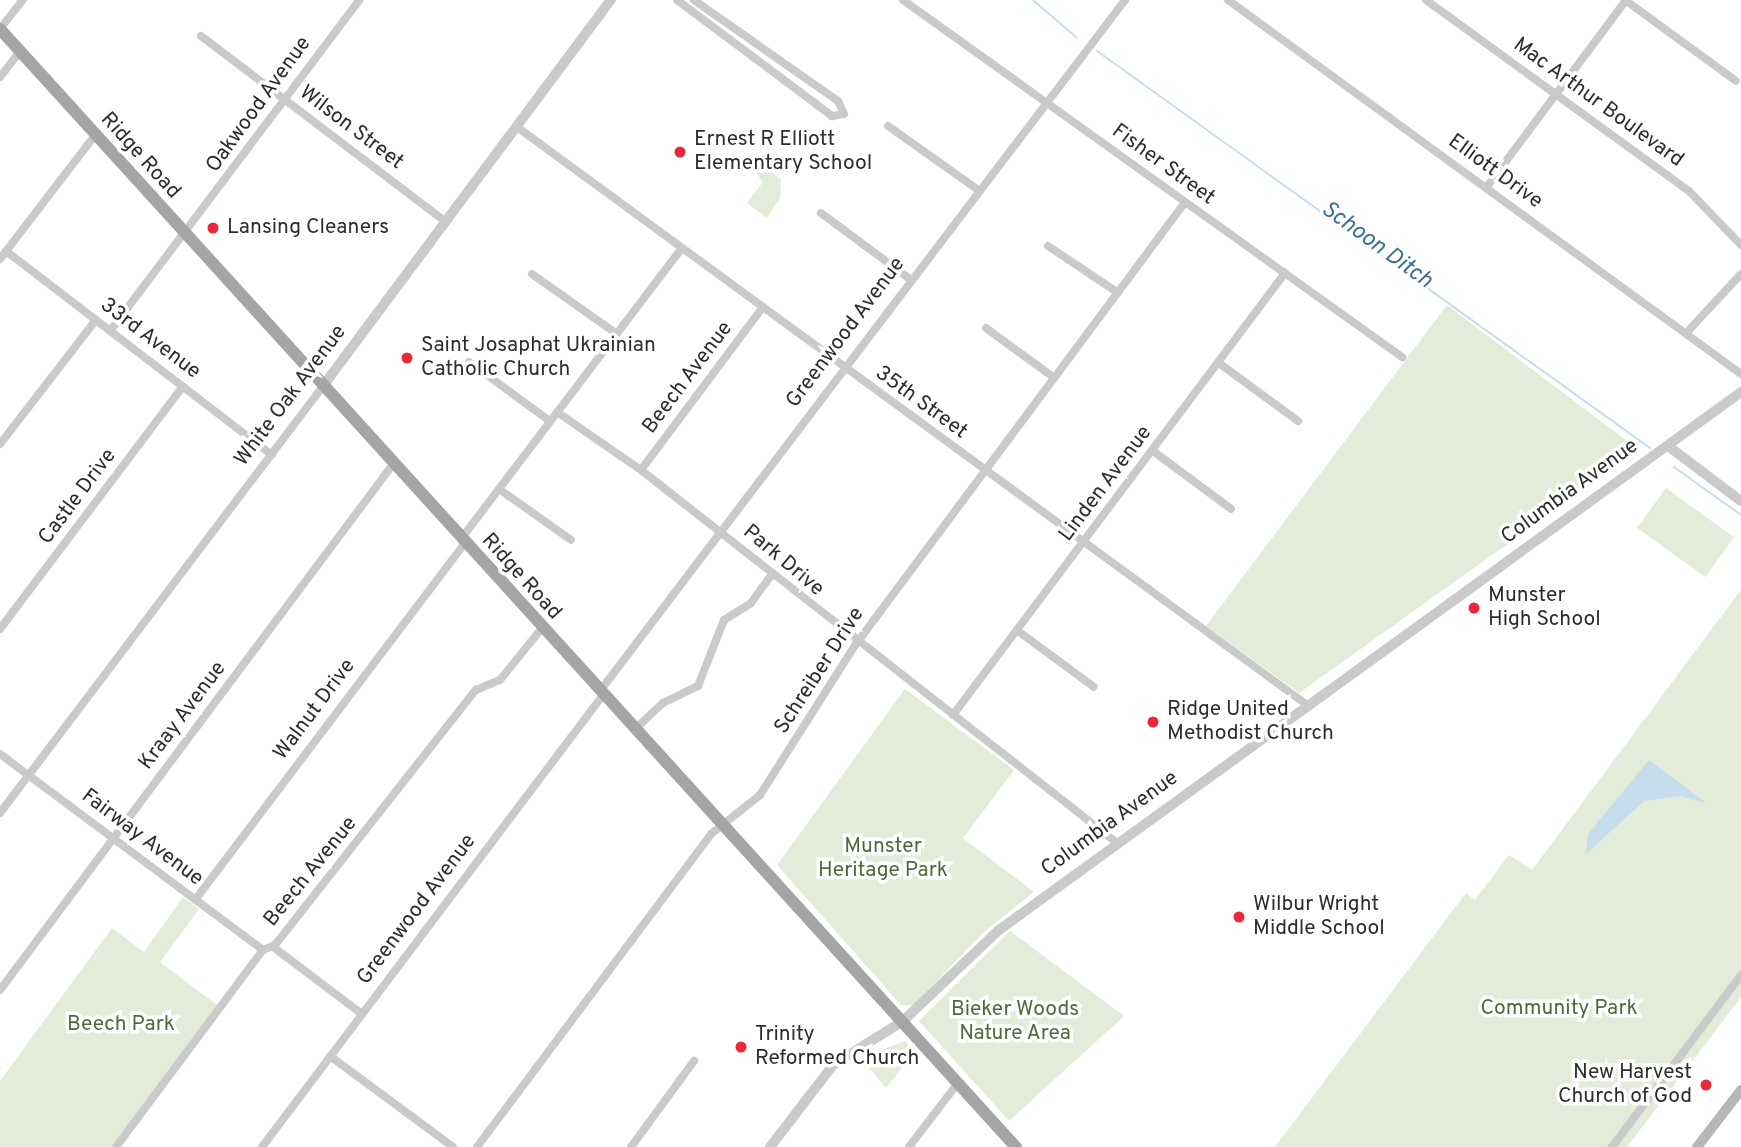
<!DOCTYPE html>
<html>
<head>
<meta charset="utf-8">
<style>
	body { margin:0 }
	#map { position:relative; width:1741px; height:1147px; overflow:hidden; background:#fff; font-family:Overpass,sans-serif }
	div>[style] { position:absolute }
	.green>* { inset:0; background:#e3ebd9; transform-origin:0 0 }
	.water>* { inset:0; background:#c5ddec }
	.stream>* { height:2px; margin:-1px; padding:0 1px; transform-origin:1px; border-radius:1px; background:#c5ddec }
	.minor>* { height:8px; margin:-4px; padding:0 4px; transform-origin:4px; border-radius:4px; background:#cacaca }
	.tertiary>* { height:10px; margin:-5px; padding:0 5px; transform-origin:5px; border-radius:5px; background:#cacaca }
	.secondary>* { height:10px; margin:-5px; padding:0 5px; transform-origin:5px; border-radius:5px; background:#b7b7b7 }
	.primary>* { height:12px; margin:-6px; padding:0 6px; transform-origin:6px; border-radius:6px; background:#a5a5a5 }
	.dots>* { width:19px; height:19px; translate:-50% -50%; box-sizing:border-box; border:4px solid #fff; border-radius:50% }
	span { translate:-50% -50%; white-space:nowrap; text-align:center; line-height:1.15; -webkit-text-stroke:7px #fff; paint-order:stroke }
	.street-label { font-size:21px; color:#2d2d2d }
	.poi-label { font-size:21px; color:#2d2d2d }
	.left { translate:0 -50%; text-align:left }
	.right { translate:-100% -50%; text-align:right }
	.park-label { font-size:21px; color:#506939 }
	.water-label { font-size:23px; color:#396f90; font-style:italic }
</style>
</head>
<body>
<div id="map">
	<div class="green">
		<i style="clip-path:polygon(755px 156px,781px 180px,780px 198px,767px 218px,747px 203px,763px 182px,750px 164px)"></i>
		<i style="clip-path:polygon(1447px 305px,1639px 450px,1299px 693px,1206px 626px)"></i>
		<i style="left:1666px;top:488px;width:84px;height:49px;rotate:36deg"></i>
		<i style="clip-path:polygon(1741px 590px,1741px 997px,1627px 1147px,1275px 1147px,1466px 893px,1475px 900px,1509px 855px,1532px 870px)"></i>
		<i style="clip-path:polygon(905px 689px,1014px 770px,963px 838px,1034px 892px,985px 931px,914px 1005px,901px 1005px,777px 865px)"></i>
		<i style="clip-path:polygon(183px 897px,199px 909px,160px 962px,217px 1005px,111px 1147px,0 1147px,0 1081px,112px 928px,144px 952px)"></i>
		<i style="clip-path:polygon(1010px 931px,1124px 1016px,1009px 1121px,919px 1021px)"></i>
		<i style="clip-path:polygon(905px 1041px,914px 1052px,886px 1088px,861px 1058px)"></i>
	</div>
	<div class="water">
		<i style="clip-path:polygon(1649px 760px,1706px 803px,1680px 796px,1644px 801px,1586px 854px,1588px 834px)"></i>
	</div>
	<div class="stream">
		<i style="left:1033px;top:0;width:57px;rotate:40.7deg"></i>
		<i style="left:1097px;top:51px;width:681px;rotate:35.67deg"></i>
		<i style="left:1674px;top:467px;width:82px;rotate:35.6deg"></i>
	</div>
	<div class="minor">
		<i style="left:677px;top:0;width:194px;rotate:36.8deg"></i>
		<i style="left:832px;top:116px;width:12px;rotate:-9deg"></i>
		<i style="left:844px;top:114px;width:14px;rotate:-115deg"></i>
		<i style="left:838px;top:101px;width:176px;rotate:-145deg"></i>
		<i style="left:903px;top:0;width:614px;rotate:35.58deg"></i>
		<i style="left:1228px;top:0;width:635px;rotate:36.09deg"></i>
		<i style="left:1426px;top:0;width:325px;rotate:36deg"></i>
		<i style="left:1689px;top:191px;width:75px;rotate:46.1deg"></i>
		<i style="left:1625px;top:0;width:137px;rotate:36.1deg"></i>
		<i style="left:0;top:29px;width:37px;rotate:-52deg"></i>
		<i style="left:201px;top:36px;width:308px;rotate:37.2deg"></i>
		<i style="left:0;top:77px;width:33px;rotate:-52deg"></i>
		<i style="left:888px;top:126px;width:109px;rotate:35.3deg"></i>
		<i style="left:517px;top:127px;width:979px;rotate:36.19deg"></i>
		<i style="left:1486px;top:188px;width:234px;rotate:-53.3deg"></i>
		<i style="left:821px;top:213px;width:111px;rotate:36.6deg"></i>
		<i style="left:1048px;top:246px;width:83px;rotate:33.7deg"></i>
		<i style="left:6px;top:251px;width:335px;rotate:37.5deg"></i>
		<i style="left:0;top:259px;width:156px;rotate:-52.5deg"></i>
		<i style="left:532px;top:274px;width:104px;rotate:35.2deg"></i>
		<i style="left:986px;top:328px;width:83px;rotate:36.2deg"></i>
		<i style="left:1689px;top:330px;width:76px;rotate:-47.1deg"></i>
		<i style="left:110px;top:331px;width:414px;rotate:-53deg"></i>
		<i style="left:469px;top:362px;width:100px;rotate:36.1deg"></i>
		<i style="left:1219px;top:363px;width:98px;rotate:36.3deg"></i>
		<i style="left:557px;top:412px;width:102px;rotate:34.6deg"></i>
		<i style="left:641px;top:470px;width:603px;rotate:38.07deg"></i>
		<i style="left:0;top:444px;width:157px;rotate:-52.3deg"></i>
		<i style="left:1153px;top:451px;width:97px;rotate:36.6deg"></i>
		<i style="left:641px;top:470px;width:204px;rotate:-53.2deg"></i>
		<i style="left:499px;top:489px;width:88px;rotate:35.3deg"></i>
		<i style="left:461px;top:539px;width:365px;rotate:-52.8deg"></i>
		<i style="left:0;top:629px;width:304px;rotate:-53deg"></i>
		<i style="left:1018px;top:631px;width:94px;rotate:36.4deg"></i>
		<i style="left:600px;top:691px;width:868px;rotate:-52.77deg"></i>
		<i style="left:953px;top:715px;width:553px;rotate:-53.09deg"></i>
		<i style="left:635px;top:729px;width:38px;rotate:-43deg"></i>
		<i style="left:663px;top:703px;width:39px;rotate:-26deg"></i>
		<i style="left:698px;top:686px;width:71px;rotate:-68.5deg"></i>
		<i style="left:724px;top:620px;width:32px;rotate:-32deg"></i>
		<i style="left:751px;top:603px;width:34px;rotate:-54deg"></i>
		<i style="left:0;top:754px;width:328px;rotate:36.7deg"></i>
		<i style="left:0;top:813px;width:535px;rotate:-52.89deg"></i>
		<i style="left:195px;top:900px;width:448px;rotate:-52.9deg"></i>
		<i style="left:272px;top:946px;width:113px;rotate:37.1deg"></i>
		<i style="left:0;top:990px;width:658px;rotate:-53.22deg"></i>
		<i style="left:330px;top:1056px;width:153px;rotate:36.5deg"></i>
		<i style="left:116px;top:1147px;width:246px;rotate:-53.3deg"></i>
		<i style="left:263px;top:950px;width:13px;rotate:-23deg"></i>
		<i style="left:275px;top:945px;width:325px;rotate:-51.8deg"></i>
		<i style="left:476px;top:690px;width:26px;rotate:-23deg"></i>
		<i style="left:500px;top:680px;width:67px;rotate:-51.1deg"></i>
		<i style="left:262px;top:1147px;width:566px;rotate:-52.97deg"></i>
		<i style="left:477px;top:1147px;width:391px;rotate:-53.2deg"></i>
		<i style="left:711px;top:834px;width:63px;rotate:-38.5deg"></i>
		<i style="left:760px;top:795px;width:179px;rotate:-57.6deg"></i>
		<i style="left:856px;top:644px;width:547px;rotate:-53.32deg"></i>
		<i style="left:631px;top:1147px;width:107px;rotate:-53.8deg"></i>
		<i style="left:909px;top:1147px;width:81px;rotate:-52.6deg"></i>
		<i style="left:1612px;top:1147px;width:215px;rotate:-53.1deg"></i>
	</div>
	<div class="tertiary">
		<i style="left:323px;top:386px;width:482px;rotate:-53.3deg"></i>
		<i style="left:1668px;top:446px;width:91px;rotate:37deg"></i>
		<i style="left:770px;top:1147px;width:105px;rotate:-52.4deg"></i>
		<i style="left:834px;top:1064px;width:81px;rotate:-31.9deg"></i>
		<i style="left:903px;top:1021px;width:132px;rotate:-43.5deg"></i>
		<i style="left:999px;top:930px;width:917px;rotate:-35.94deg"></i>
	</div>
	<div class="secondary">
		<i style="left:1697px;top:1147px;width:72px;rotate:-52.3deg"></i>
	</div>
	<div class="primary">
		<i style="left:0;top:29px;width:1511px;rotate:47.74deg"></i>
	</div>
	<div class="dots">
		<i style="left:680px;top:152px;background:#e92938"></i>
		<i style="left:213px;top:228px;background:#e92938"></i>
		<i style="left:407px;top:358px;background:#e92938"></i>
		<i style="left:1474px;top:608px;background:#e92938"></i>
		<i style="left:1153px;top:722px;background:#e92938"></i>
		<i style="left:1239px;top:917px;background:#e92938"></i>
		<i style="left:741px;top:1047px;background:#e92938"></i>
		<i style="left:1706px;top:1085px;background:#e92938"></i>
	</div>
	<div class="street-label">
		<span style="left:1598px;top:103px;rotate:36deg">Mac Arthur Boulevard</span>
		<span style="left:259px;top:105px;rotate:-54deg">Oakwood Avenue</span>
		<span style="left:351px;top:128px;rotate:37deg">Wilson Street</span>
		<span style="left:140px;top:156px;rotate:48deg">Ridge Road</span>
		<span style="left:1163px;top:165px;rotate:36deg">Fisher Street</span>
		<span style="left:1495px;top:172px;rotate:36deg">Elliott Drive</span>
		<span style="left:846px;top:333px;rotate:-53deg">Greenwood Avenue</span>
		<span style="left:150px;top:339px;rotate:37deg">33rd Avenue</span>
		<span style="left:688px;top:378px;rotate:-53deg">Beech Avenue</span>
		<span style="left:291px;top:396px;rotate:-53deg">White Oak Avenue</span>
		<span style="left:921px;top:403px;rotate:36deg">35th Street</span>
		<span style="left:1106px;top:484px;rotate:-53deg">Linden Avenue</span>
		<span style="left:1570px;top:492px;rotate:-36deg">Columbia Avenue</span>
		<span style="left:78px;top:497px;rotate:-53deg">Castle Drive</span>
		<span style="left:783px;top:561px;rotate:40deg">Park Drive</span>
		<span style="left:521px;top:577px;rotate:48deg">Ridge Road</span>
		<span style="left:820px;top:671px;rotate:-57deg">Schreiber Drive</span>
		<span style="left:315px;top:710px;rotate:-53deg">Walnut Drive</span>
		<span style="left:183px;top:716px;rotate:-53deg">Kraay Avenue</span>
		<span style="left:1110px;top:824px;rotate:-36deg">Columbia Avenue</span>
		<span style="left:142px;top:838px;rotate:37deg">Fairway Avenue</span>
		<span style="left:311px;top:872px;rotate:-51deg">Beech Avenue</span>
		<span style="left:417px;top:910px;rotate:-53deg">Greenwood Avenue</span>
	</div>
	<div class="poi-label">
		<span class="left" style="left:694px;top:152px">Ernest R Elliott<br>Elementary School</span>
		<span class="left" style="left:227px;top:228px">Lansing Cleaners</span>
		<span class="left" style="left:421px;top:358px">Saint Josaphat Ukrainian<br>Catholic Church</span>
		<span class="left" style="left:1488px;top:608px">Munster<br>High School</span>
		<span class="left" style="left:1167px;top:722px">Ridge United<br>Methodist Church</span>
		<span class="left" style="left:1253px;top:917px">Wilbur Wright<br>Middle School</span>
		<span class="left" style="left:755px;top:1047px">Trinity<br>Reformed Church</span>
		<span class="right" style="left:1692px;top:1085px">New Harvest<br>Church of God</span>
	</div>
	<div class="park-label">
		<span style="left:883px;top:859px">Munster<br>Heritage Park</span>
		<span style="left:1559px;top:1009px">Community Park</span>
		<span style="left:1015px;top:1022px">Bieker Woods<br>Nature Area</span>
		<span style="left:121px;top:1025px">Beech Park</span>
	</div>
	<div class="water-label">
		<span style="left:1376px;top:246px;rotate:36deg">Schoon Ditch</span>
	</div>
</div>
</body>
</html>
